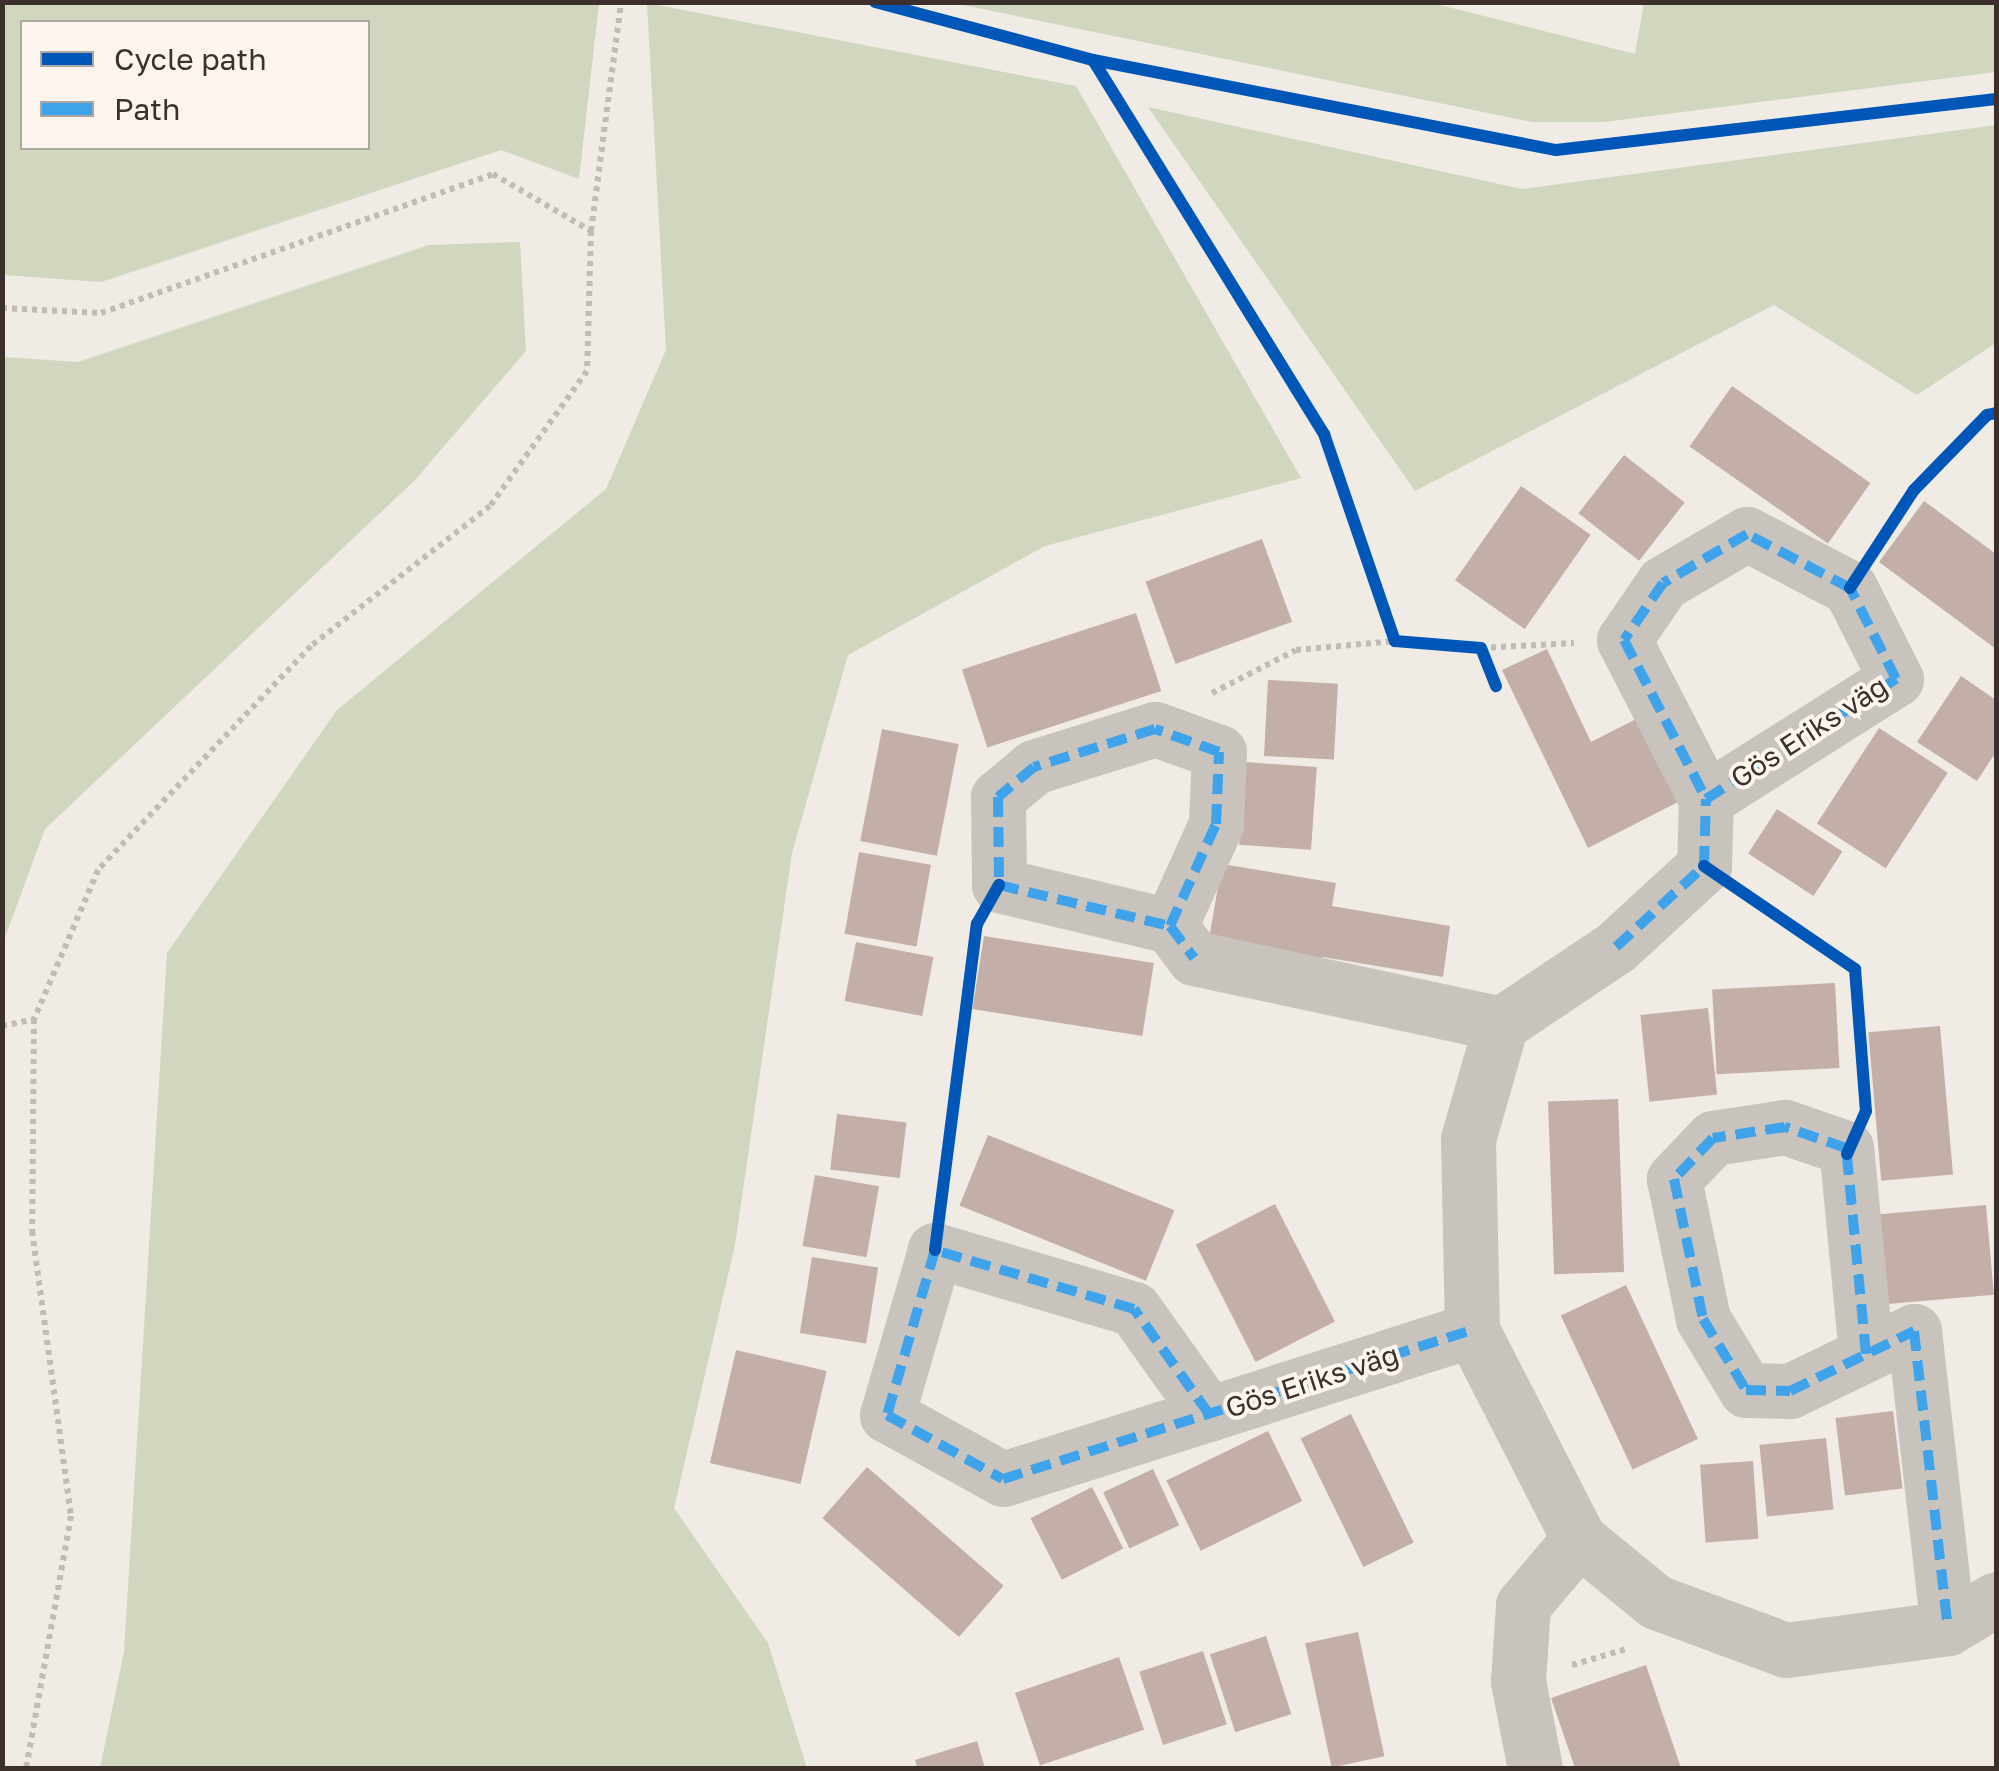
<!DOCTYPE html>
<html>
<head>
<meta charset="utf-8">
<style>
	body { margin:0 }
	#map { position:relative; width:1999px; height:1771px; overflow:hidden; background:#f0ebe5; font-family:"Golos Text",sans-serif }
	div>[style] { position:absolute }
	.green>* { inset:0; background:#d1d6bf }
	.building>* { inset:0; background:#c3afa7; transform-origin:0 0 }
	.path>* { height:6px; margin-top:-3px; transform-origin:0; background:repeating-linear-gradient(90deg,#c2bbb6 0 5px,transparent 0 10px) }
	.minor>* { height:55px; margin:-27.5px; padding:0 27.5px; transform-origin:27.5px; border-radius:27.5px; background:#c9c3be }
	.quiet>* { height:10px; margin-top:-5px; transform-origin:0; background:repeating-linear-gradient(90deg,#3fa3eb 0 20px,transparent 0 30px) }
	.cycleway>* { height:12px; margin:-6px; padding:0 6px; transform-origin:6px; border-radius:6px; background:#0057b8 }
	span { translate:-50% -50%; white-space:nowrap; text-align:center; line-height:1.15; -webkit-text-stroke:8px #fbf5ee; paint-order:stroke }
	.street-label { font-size:28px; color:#3b302b }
	.frame { position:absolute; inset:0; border:5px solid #3b302b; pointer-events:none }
	.legend { position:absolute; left:20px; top:20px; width:350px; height:130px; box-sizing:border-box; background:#fbf5ee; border:2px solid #aea6a0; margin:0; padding:12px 18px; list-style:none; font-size:30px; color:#3b302b }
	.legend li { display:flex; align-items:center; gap:20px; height:50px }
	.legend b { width:50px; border:2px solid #aea6a0 }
</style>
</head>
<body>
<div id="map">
	<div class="green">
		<i style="clip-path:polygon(evenodd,2px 3px,599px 3px,579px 179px,501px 150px,101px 282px,3px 275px,2px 3px,368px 22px,368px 148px,22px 148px,22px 22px,368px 22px)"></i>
		<i style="clip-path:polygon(647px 3px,1076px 86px,1301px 478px,1045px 546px,848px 655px,792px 853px,735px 1245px,674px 1508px,768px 1643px,807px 1768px,100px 1768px,124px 1652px,167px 953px,337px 710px,606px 489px,666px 350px)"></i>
		<i style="clip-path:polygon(953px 3px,1432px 3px,1635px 54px,1644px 3px,1996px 3px,1996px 72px,1604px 122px,1532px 122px)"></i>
		<i style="clip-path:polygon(1148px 107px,1522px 189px,1996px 125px,1996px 343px,1917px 395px,1774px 305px,1415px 491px)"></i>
		<i style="clip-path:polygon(520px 242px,526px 351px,415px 480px,45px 829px,3px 943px,3px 357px,78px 362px,429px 245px)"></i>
	</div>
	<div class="building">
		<i style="left:1732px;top:386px;width:169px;height:74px;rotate:35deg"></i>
		<i style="left:1624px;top:455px;width:77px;height:74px;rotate:38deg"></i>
		<i style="left:1521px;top:486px;width:85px;height:115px;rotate:35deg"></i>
		<i style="clip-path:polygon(1924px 501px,1996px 554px,1996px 649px,1879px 562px)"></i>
		<i style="left:1262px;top:539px;width:88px;height:124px;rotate:70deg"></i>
		<i style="left:1136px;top:613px;width:82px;height:183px;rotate:72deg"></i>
		<i style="clip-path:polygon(1547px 649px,1591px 742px,1640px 717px,1682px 800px,1588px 848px,1502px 670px)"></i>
		<i style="clip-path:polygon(1961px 676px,1996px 700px,1996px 752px,1977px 781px,1917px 742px)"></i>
		<i style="left:1268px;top:680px;width:70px;height:76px;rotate:3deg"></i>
		<i style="left:1879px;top:728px;width:82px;height:114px;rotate:33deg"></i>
		<i style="left:882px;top:729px;width:78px;height:114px;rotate:11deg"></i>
		<i style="left:1245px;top:762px;width:72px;height:83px;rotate:4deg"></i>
		<i style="left:1777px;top:809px;width:78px;height:53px;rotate:33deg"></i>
		<i style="left:859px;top:852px;width:73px;height:83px;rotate:10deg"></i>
		<i style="clip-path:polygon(1222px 864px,1336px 883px,1332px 906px,1450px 926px,1443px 977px,1323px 957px,1322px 969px,1207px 950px)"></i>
		<i style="left:984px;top:936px;width:172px;height:74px;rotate:9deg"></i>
		<i style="left:856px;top:942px;width:79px;height:60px;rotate:11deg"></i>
		<i style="left:1835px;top:983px;width:85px;height:123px;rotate:87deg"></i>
		<i style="left:1708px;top:1008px;width:87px;height:68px;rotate:84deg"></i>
		<i style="left:1940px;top:1026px;width:149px;height:72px;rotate:85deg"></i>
		<i style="left:1618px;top:1099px;width:173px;height:70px;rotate:88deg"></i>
		<i style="left:837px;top:1114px;width:70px;height:56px;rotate:7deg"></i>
		<i style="left:988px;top:1135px;width:201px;height:76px;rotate:22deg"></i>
		<i style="left:815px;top:1175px;width:65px;height:72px;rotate:10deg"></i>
		<i style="left:1275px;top:1204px;width:132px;height:89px;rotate:63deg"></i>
		<i style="left:1986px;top:1205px;width:90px;height:115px;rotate:85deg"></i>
		<i style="left:812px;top:1257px;width:67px;height:77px;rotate:9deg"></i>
		<i style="left:1626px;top:1285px;width:170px;height:72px;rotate:65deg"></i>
		<i style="left:736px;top:1350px;width:93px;height:116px;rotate:13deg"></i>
		<i style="left:1893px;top:1411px;width:78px;height:58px;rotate:83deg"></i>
		<i style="left:1351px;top:1414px;width:143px;height:56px;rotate:64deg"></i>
		<i style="left:1268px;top:1431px;width:78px;height:113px;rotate:64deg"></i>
		<i style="left:1826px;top:1438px;width:72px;height:67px;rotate:84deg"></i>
		<i style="left:1753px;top:1461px;width:78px;height:53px;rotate:86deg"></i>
		<i style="left:867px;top:1467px;width:181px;height:68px;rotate:41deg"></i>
		<i style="left:1153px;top:1469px;width:62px;height:55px;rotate:65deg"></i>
		<i style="left:1092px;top:1487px;width:69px;height:69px;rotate:63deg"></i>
		<i style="left:1358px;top:1632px;width:127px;height:54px;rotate:78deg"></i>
		<i style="left:1266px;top:1636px;width:82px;height:59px;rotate:72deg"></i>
		<i style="left:1203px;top:1651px;width:77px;height:67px;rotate:72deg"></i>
		<i style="left:1119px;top:1657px;width:77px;height:110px;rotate:71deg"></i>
		<i style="clip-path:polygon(1646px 1665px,1681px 1768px,1575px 1768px,1551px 1698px)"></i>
		<i style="clip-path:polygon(977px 1741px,985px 1768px,917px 1768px,915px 1760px)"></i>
	</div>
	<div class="path">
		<i style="left:591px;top:231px;width:231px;rotate:-82.5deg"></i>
		<i style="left:2px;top:308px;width:99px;rotate:2.9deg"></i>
		<i style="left:101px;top:313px;width:416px;rotate:-19.5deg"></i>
		<i style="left:493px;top:174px;width:113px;rotate:30.2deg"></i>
		<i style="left:591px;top:231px;width:140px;rotate:91.6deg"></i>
		<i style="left:587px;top:371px;width:166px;rotate:125.7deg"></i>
		<i style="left:490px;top:506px;width:227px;rotate:142deg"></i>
		<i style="left:311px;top:646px;width:309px;rotate:133.6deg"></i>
		<i style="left:98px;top:870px;width:162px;rotate:113.2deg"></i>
		<i style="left:34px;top:1019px;width:212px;rotate:90.5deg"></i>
		<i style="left:32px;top:1231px;width:288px;rotate:82.2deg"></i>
		<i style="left:71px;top:1516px;width:256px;rotate:100.1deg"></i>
		<i style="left:1481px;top:648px;width:93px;rotate:-3.1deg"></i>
		<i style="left:1212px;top:693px;width:94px;rotate:-27.1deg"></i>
		<i style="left:1296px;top:650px;width:99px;rotate:-5.2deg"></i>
		<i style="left:2px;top:1026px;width:33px;rotate:-12deg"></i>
		<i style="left:1572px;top:1665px;width:56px;rotate:-16.5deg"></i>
	</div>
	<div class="minor">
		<i style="left:1706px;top:799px;width:179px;rotate:-117.3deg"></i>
		<i style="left:1624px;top:640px;width:69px;rotate:-55.6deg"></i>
		<i style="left:1663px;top:583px;width:97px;rotate:-30.3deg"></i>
		<i style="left:1747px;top:534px;width:116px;rotate:27.7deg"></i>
		<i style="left:1850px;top:588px;width:102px;rotate:63.2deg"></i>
		<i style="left:1896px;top:679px;width:225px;rotate:147.7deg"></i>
		<i style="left:1706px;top:799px;width:67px;rotate:91.7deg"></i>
		<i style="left:1704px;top:866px;width:120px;rotate:137.4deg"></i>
		<i style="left:1616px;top:947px;width:138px;rotate:146.2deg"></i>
		<i style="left:1501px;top:1024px;width:120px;rotate:106deg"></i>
		<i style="left:1468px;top:1139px;width:191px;rotate:88.8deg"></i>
		<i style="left:1472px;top:1330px;width:235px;rotate:62.9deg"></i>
		<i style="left:1579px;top:1539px;width:99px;rotate:39.3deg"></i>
		<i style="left:1656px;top:1602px;width:139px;rotate:20.3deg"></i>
		<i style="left:1786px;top:1650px;width:163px;rotate:-7.7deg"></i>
		<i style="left:1948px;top:1628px;width:56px;rotate:-31.1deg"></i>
		<i style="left:1170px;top:926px;width:112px;rotate:-65.7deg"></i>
		<i style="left:1216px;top:824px;width:72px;rotate:-87.6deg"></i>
		<i style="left:1219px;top:752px;width:68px;rotate:-160.2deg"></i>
		<i style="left:1155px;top:729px;width:127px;rotate:162.6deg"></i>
		<i style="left:1034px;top:767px;width:47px;rotate:140.2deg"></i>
		<i style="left:998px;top:797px;width:88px;rotate:89.3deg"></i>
		<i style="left:999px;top:885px;width:176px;rotate:13.5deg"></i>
		<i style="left:1170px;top:926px;width:40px;rotate:53deg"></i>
		<i style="left:1194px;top:958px;width:314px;rotate:12.1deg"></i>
		<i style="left:1866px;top:1354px;width:207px;rotate:-95.5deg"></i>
		<i style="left:1846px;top:1148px;width:65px;rotate:-161deg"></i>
		<i style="left:1785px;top:1127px;width:73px;rotate:171.3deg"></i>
		<i style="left:1713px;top:1138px;width:57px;rotate:133.6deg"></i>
		<i style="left:1674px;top:1179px;width:143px;rotate:78.3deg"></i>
		<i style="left:1703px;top:1319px;width:83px;rotate:58.8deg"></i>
		<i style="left:1746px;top:1390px;width:44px;rotate:1.3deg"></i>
		<i style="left:1790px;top:1391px;width:138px;rotate:-25.8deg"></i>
		<i style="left:1914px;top:1331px;width:299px;rotate:83.5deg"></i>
		<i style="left:1209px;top:1414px;width:129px;rotate:-125.5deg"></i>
		<i style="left:1134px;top:1309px;width:208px;rotate:-163.5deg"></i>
		<i style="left:935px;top:1250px;width:172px;rotate:106.2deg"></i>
		<i style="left:887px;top:1415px;width:132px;rotate:28.9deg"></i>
		<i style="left:1003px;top:1479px;width:406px;rotate:-17.6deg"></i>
		<i style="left:1390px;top:1356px;width:86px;rotate:-17.6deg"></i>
		<i style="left:1535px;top:1768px;width:89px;rotate:-101.1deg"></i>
		<i style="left:1518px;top:1681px;width:76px;rotate:-86.2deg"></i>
		<i style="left:1523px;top:1605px;width:87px;rotate:-49.7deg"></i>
	</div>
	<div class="quiet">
		<i style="left:1170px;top:926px;width:112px;rotate:-65.7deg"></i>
		<i style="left:1216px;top:824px;width:72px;rotate:-87.6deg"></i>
		<i style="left:1219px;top:752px;width:68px;rotate:-160.2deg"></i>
		<i style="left:1155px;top:729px;width:127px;rotate:162.6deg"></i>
		<i style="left:1034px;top:767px;width:47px;rotate:140.2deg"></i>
		<i style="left:998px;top:797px;width:88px;rotate:89.3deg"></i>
		<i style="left:999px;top:885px;width:176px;rotate:13.5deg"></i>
		<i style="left:1170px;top:926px;width:40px;rotate:53deg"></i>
		<i style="left:1616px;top:947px;width:120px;rotate:-42.6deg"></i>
		<i style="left:1704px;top:866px;width:67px;rotate:-88.3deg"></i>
		<i style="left:1706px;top:799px;width:225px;rotate:-32.3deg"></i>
		<i style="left:1896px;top:679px;width:102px;rotate:-116.8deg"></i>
		<i style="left:1850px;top:588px;width:116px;rotate:-152.3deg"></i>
		<i style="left:1747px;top:534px;width:97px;rotate:149.7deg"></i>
		<i style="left:1663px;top:583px;width:69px;rotate:124.4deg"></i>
		<i style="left:1624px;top:640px;width:179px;rotate:62.7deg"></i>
		<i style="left:1866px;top:1354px;width:207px;rotate:-95.5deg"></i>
		<i style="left:1846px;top:1148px;width:65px;rotate:-161deg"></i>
		<i style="left:1785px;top:1127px;width:73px;rotate:171.3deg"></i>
		<i style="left:1713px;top:1138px;width:57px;rotate:133.6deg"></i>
		<i style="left:1674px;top:1179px;width:143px;rotate:78.3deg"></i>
		<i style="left:1703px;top:1319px;width:83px;rotate:58.8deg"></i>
		<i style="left:1746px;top:1390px;width:44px;rotate:1.3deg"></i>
		<i style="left:1790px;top:1391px;width:138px;rotate:-25.8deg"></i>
		<i style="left:1914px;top:1331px;width:299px;rotate:83.5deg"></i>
		<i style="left:1209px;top:1414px;width:129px;rotate:-125.5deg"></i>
		<i style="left:1134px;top:1309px;width:208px;rotate:-163.5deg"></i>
		<i style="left:935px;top:1250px;width:172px;rotate:106.2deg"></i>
		<i style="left:887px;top:1415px;width:132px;rotate:28.9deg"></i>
		<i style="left:1003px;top:1479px;width:406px;rotate:-17.6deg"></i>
		<i style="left:1390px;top:1356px;width:86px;rotate:-17.6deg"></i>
	</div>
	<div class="cycleway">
		<i style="left:875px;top:2px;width:226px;rotate:14.9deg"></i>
		<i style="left:1093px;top:60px;width:472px;rotate:11deg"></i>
		<i style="left:1556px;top:150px;width:443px;rotate:-6.6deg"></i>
		<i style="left:1093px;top:60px;width:440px;rotate:58.3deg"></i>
		<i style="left:1324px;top:434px;width:219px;rotate:71.1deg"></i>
		<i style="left:1395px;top:641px;width:86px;rotate:4.7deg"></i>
		<i style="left:1481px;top:648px;width:41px;rotate:68.5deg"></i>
		<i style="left:1850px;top:588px;width:117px;rotate:-56.9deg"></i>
		<i style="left:1914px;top:490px;width:105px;rotate:-45.8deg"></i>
		<i style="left:1987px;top:415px;width:9px;rotate:-13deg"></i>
		<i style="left:1704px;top:866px;width:183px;rotate:34.3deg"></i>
		<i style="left:1855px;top:969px;width:142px;rotate:85.6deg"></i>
		<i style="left:1866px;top:1111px;width:47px;rotate:113.8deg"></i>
		<i style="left:935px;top:1250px;width:329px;rotate:-82.7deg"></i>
		<i style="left:977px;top:924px;width:45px;rotate:-60.6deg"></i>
	</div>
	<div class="street-label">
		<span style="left:1809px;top:732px;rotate:-33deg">Gös Eriks väg</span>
		<span style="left:1312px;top:1381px;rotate:-18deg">Gös Eriks väg</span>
	</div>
	<div class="frame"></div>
	<ul class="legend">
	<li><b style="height:12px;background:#0057b8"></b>Cycle path</li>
	<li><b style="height:12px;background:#3fa3eb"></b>Path</li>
	</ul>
</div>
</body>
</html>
